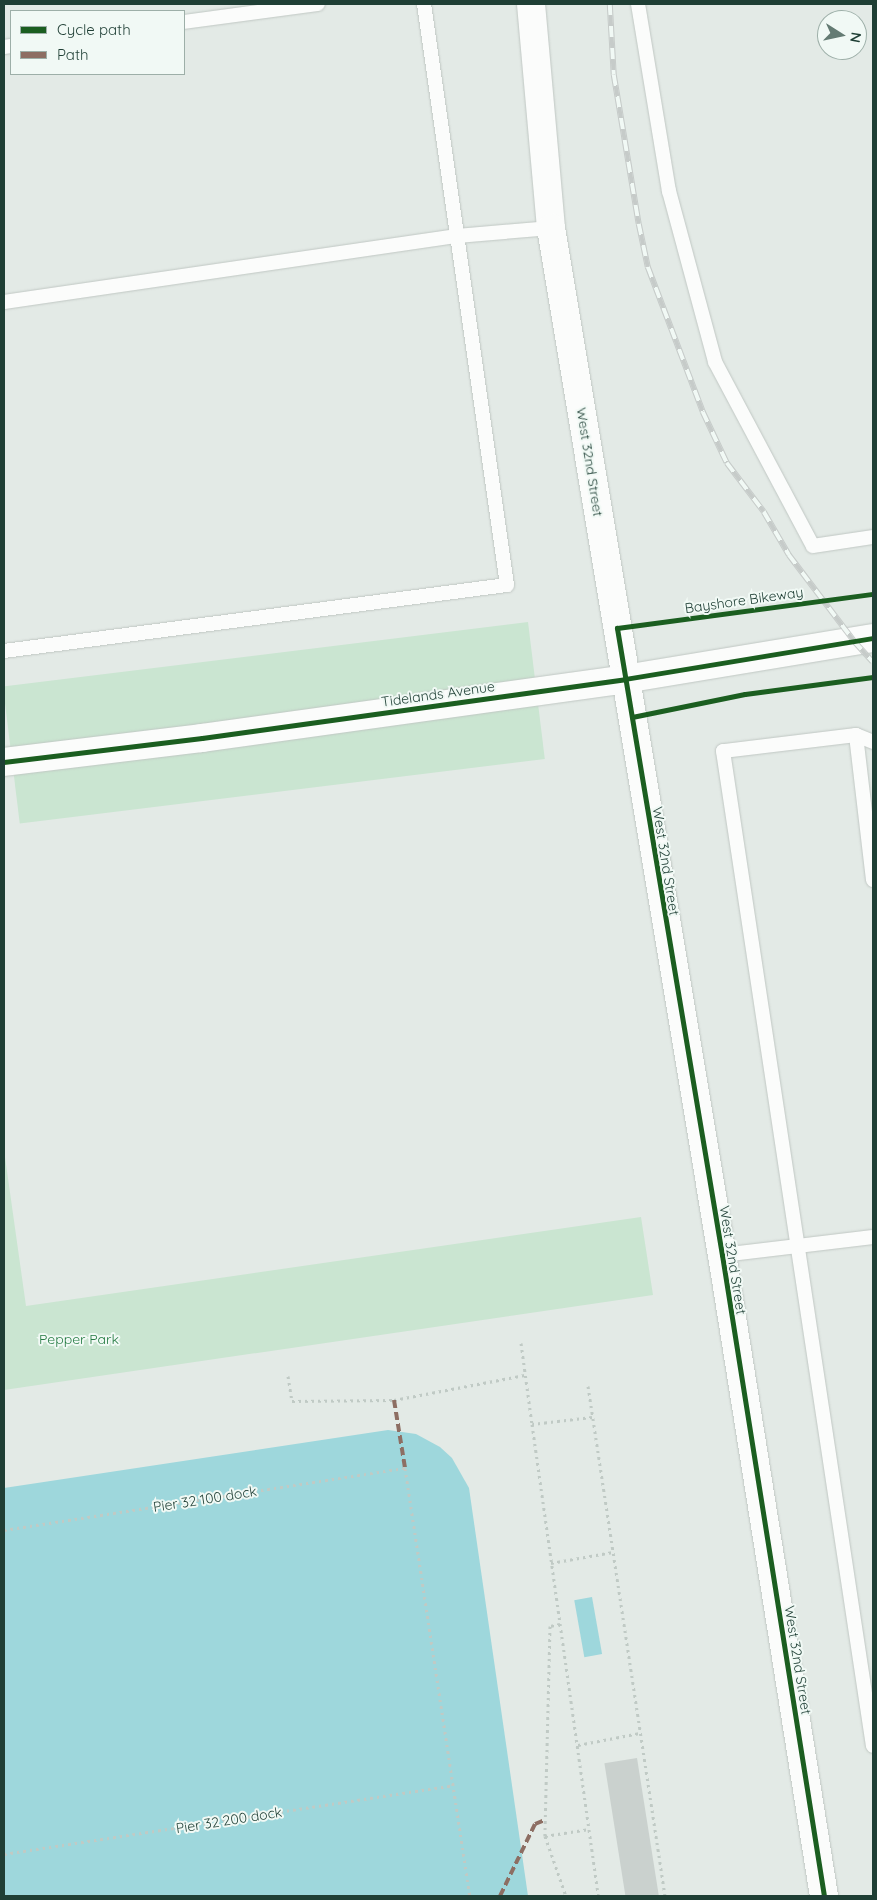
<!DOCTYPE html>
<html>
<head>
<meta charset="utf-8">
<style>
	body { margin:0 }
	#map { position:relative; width:877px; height:1900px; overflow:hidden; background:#e3eae6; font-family:Quicksand,sans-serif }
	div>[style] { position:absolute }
	.green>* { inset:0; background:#cae5d1; transform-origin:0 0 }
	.water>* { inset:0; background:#9ed7dc; transform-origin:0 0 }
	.building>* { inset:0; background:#cad1ce; transform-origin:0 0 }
	.path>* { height:3px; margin-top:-1.5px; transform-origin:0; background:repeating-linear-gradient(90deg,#c0cac5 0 2.5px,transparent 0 6.5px) }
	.roads { filter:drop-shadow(0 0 1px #c0c7c3) drop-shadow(0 0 1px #c0c7c3) }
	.lane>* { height:14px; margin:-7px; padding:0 7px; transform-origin:7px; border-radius:7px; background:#fbfcfb }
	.secondary>* { height:28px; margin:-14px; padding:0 14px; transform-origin:14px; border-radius:14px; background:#fbfcfb }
	.rail>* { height:5.5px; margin-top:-2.75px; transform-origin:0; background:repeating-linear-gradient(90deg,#f1f9f5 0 11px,#c6cbc9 0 22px); box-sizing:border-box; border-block:1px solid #c6cbc9 }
	.quiet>* { height:4px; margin-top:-2px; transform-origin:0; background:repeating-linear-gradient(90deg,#8d6e63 0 8px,transparent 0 12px) }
	.cycleway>* { height:5px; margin:-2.5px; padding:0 2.5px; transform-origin:2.5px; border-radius:2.5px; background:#1b5e20 }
	span { translate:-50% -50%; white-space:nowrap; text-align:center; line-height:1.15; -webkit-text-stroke:4px #f1f9f5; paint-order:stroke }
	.street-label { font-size:14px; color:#1f3f35 }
	.park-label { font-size:14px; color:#247b42 }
	.frame { position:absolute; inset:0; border:5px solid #1f3f35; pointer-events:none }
	.legend { position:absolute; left:10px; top:10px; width:175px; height:65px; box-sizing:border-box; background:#f1f9f5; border:1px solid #9dafa8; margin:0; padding:6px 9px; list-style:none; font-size:15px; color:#1f3f35 }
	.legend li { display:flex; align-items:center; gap:10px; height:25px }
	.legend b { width:25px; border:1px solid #9dafa8 }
	.north { position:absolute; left:817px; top:10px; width:50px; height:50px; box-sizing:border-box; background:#f1f9f5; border:1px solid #9dafa8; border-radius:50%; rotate:100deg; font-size:14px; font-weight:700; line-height:20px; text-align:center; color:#1f3f35 }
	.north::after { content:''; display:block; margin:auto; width:18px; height:22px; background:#647b73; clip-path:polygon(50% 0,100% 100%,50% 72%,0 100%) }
</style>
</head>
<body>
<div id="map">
	<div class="green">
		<i style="left:528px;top:622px;width:138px;height:529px;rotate:83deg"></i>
		<i style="clip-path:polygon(4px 1150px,26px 1306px,641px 1217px,653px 1295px,4px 1390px)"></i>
	</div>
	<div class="water">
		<i style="clip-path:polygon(388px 1430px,416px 1434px,440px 1447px,452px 1458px,469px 1488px,528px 1896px,4px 1896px,4px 1488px)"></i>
		<i style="left:592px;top:1597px;width:58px;height:18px;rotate:80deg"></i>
	</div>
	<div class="building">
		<i style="left:637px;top:1758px;width:140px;height:33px;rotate:81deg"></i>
	</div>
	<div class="path">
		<i style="left:521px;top:1343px;width:82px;rotate:82.3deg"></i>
		<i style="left:288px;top:1376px;width:25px;rotate:81deg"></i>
		<i style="left:292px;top:1401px;width:102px;rotate:-0.6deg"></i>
		<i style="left:394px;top:1400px;width:133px;rotate:-10.8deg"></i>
		<i style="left:588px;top:1386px;width:516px;rotate:81.41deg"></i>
		<i style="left:592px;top:1417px;width:60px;rotate:173.3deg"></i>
		<i style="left:532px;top:1424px;width:477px;rotate:82deg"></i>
		<i style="left:4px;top:1530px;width:406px;rotate:-8.8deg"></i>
		<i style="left:405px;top:1468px;width:433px;rotate:81.4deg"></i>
		<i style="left:551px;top:1563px;width:63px;rotate:-10.1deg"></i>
		<i style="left:560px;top:1624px;width:10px;rotate:169deg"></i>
		<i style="left:550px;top:1626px;width:210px;rotate:91.4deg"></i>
		<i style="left:545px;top:1836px;width:64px;rotate:70.7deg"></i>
		<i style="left:578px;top:1745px;width:63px;rotate:-11deg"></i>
		<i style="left:545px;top:1836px;width:45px;rotate:-9deg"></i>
		<i style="left:4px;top:1854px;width:455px;rotate:-8.7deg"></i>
	</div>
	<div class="roads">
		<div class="lane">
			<i style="left:638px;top:4px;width:190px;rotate:80.6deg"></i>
			<i style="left:669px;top:191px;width:177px;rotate:74.9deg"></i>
			<i style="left:715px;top:362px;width:208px;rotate:62deg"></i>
			<i style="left:813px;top:546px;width:61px;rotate:-8.5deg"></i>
			<i style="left:184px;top:22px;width:135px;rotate:-7.7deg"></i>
			<i style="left:4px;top:47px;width:7px;rotate:-8deg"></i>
			<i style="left:4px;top:302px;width:458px;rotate:-8.3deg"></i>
			<i style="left:457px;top:236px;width:94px;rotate:-4.9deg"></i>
			<i style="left:4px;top:651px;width:507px;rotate:-7.48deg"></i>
			<i style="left:507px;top:585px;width:587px;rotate:-98.13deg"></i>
			<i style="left:856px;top:735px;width:18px;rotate:22deg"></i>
			<i style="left:873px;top:880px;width:146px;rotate:-96.7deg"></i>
			<i style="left:856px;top:735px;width:134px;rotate:173.1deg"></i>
			<i style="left:723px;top:751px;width:1006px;rotate:81.43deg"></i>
			<i style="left:722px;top:1255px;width:152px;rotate:-6.8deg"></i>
		</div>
		<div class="secondary">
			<i style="left:531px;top:4px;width:225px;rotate:84.9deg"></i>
			<i style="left:551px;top:228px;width:1041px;rotate:80.55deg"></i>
			<i style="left:722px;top:1255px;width:649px;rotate:80.96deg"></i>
			<i style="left:4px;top:762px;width:199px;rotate:-6.9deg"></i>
			<i style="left:202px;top:738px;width:427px;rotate:-7.9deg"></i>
			<i style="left:625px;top:679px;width:251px;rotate:-9.4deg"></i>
		</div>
	</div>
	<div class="rail">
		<i style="left:610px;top:4px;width:71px;rotate:86.8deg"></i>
		<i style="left:614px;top:75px;width:151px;rotate:80.5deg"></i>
		<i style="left:639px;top:224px;width:44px;rotate:78.2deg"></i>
		<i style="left:648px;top:267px;width:155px;rotate:69.2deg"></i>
		<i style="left:703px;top:412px;width:56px;rotate:64.8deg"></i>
		<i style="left:727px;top:463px;width:61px;rotate:52.9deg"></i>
		<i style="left:764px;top:512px;width:50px;rotate:59.8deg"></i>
		<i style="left:789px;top:555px;width:108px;rotate:52.9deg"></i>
		<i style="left:854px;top:641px;width:28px;rotate:48deg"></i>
	</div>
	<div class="quiet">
		<i style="left:394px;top:1400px;width:69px;rotate:80.8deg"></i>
		<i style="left:500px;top:1896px;width:80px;rotate:-64.1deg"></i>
		<i style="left:535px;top:1824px;width:11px;rotate:-22deg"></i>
	</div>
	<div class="cycleway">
		<i style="left:632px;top:717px;width:115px;rotate:-11.5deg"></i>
		<i style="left:745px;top:694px;width:129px;rotate:-7.6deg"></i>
		<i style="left:4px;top:762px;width:199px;rotate:-6.9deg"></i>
		<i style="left:202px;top:738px;width:427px;rotate:-7.9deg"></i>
		<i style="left:625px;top:679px;width:251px;rotate:-9.4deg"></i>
		<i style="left:824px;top:1896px;width:649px;rotate:-99.04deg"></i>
		<i style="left:722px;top:1255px;width:636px;rotate:-99.51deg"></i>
		<i style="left:617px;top:628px;width:258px;rotate:-7.6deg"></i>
	</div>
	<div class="street-label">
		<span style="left:590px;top:462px;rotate:81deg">West 32nd Street</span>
		<span style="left:744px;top:600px;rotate:-8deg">Bayshore Bikeway</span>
		<span style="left:438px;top:694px;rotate:-8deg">Tidelands Avenue</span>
		<span style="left:666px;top:861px;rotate:81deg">West 32nd Street</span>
		<span style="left:733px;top:1260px;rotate:81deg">West 32nd Street</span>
		<span style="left:205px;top:1499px;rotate:-9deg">Pier 32 100 dock</span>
		<span style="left:798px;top:1660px;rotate:81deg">West 32nd Street</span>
		<span style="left:229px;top:1820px;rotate:-9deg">Pier 32 200 dock</span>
	</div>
	<div class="park-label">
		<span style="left:79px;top:1339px">Pepper Park</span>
	</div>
	<div class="frame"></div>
	<ul class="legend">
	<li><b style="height:6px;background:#1b5e20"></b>Cycle path</li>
	<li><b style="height:6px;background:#8d6e63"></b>Path</li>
	</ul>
	<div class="north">N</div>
</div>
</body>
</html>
